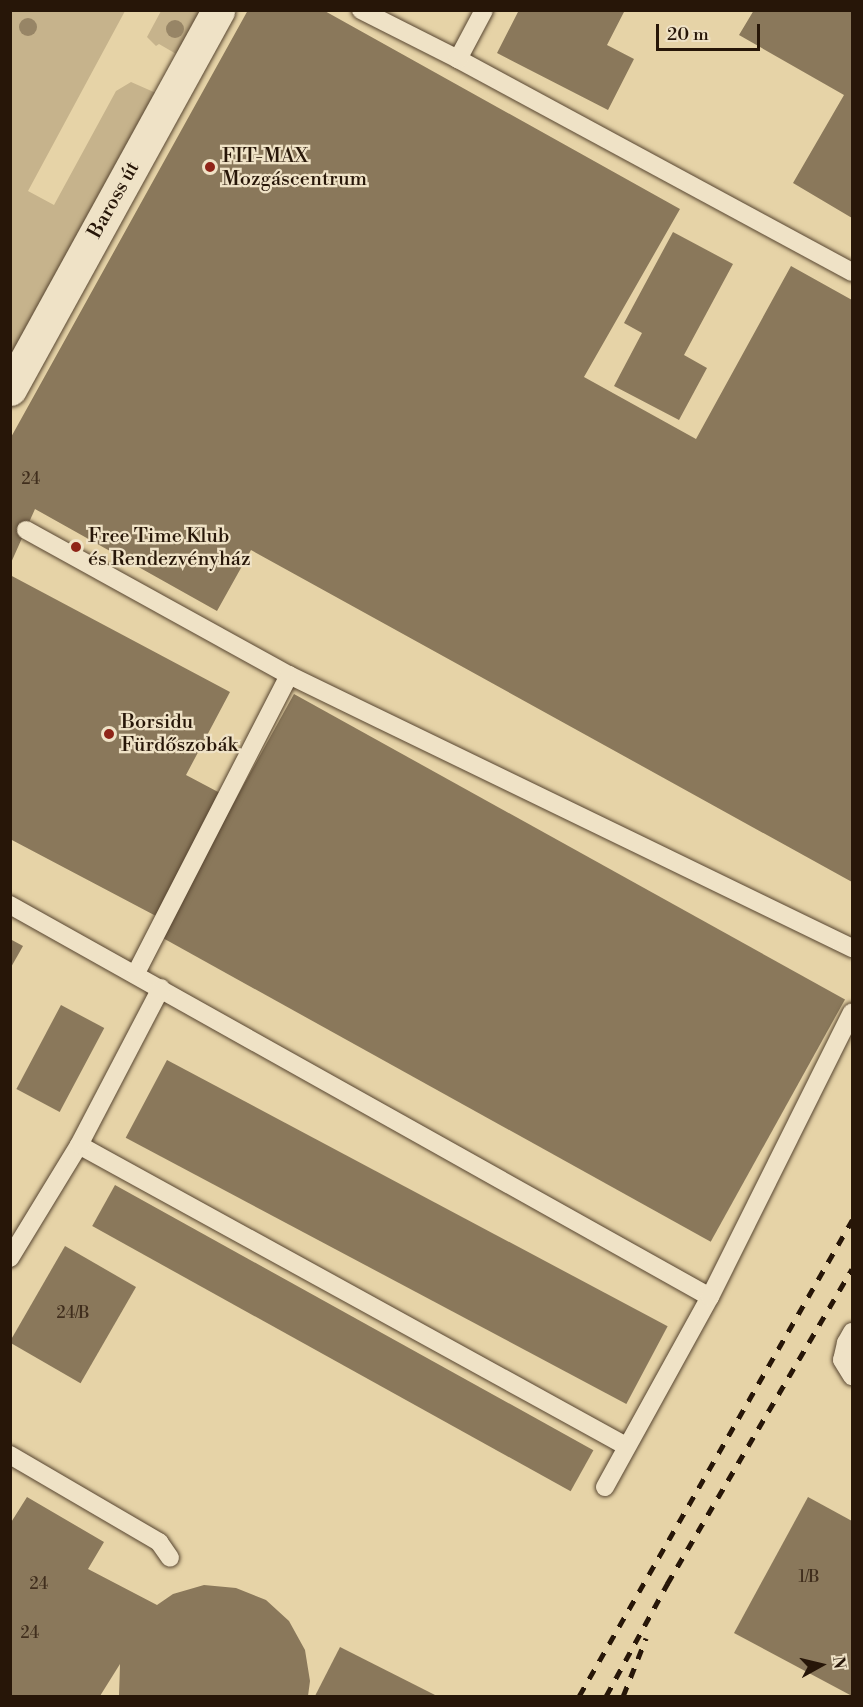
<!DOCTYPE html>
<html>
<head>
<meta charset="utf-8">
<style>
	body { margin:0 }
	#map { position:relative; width:863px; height:1707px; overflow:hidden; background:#e6d3a7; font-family:"Libre Bodoni",serif }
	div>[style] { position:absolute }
	.green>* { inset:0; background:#c6b38c }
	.building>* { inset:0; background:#8a785b; transform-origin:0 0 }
	.roads { filter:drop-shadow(0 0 2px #574530) drop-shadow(0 0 2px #574530) }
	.lane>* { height:18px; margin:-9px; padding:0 9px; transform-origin:9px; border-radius:9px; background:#efe2c6 }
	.street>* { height:33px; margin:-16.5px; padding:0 16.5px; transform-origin:16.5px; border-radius:16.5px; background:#efe2c6 }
	.rail>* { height:4.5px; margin-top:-2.25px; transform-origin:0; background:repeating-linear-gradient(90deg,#271608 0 10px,transparent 0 20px) }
	.trees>* { width:18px; height:18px; margin:-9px; border-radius:50%; background:#978566 }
	.dots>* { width:16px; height:16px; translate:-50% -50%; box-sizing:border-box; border:3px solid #efe2c6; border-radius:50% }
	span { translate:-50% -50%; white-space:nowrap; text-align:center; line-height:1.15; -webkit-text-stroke:4.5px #efe2c6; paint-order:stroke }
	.number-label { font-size:16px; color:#402e1d }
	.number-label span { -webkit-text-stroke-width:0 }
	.poi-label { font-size:20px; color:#271608 }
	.left { translate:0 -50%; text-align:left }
	.street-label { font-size:20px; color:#271608 }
	.frame { position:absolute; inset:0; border:12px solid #271608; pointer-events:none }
	.north { position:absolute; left:791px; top:1635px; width:60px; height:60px; -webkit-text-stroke:4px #efe2c6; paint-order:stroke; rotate:82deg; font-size:16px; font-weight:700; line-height:24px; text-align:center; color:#271608 }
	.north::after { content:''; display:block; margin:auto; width:21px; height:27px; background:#271608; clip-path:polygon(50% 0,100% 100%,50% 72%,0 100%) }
	.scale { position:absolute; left:656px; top:24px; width:104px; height:27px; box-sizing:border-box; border:3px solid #271608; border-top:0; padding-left:8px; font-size:18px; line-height:21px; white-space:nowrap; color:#271608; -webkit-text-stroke:4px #efe2c6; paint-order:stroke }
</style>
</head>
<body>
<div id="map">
	<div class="green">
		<i style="clip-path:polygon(11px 11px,125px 11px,28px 191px,54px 205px,116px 91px,131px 82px,156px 93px,11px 359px)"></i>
		<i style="clip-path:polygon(161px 11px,202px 11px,178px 55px,159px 44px,156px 46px,147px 37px)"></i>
	</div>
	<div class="building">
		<i style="clip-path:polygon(248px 10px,323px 10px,680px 209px,584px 377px,696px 439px,791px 266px,852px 300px,852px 882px,251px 550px,217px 611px,35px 509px,10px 565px,10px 439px)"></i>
		<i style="clip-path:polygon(519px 10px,625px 10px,607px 45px,634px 59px,608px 110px,497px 53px)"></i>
		<i style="clip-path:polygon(754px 10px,852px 10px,852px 218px,793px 183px,844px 95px,739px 35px)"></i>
		<i style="clip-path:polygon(673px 232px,733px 264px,684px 355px,707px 368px,679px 420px,614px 386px,642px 333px,624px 323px)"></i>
		<i style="clip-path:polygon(10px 575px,230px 692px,186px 775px,220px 793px,156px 916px,10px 839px)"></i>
		<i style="left:294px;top:694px;width:630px;height:277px;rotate:29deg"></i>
		<i style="clip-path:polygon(10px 939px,23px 946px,10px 969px)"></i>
		<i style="left:61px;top:1005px;width:49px;height:95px;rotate:28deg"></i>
		<i style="left:167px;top:1060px;width:567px;height:88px;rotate:28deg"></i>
		<i style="left:115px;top:1185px;width:547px;height:47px;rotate:29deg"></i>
		<i style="left:65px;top:1246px;width:82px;height:111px;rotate:30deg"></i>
		<i style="clip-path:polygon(27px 1497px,104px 1542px,88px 1569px,157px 1605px,173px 1594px,204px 1585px,236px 1588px,266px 1600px,289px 1621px,305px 1650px,310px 1681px,308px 1696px,119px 1696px,120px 1664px,100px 1696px,10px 1696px,10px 1524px)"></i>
		<i style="clip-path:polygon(808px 1497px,852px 1521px,852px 1696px,734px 1633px)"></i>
		<i style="clip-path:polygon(340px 1647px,437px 1696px,315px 1696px)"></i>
	</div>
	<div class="roads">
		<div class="lane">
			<i style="left:361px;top:10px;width:109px;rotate:26.8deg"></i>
			<i style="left:458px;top:59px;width:448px;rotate:28.4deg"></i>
			<i style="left:458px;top:59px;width:55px;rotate:-62deg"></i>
			<i style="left:26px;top:530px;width:300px;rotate:28.9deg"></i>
			<i style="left:10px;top:905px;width:802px;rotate:29.25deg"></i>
			<i style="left:136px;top:973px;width:335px;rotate:-62.8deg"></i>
			<i style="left:289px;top:675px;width:626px;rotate:25.87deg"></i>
			<i style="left:79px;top:1145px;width:624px;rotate:28.82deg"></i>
			<i style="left:10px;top:1258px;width:132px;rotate:-58.6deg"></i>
			<i style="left:79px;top:1145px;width:177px;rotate:-62.4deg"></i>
			<i style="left:852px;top:1332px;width:13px;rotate:119deg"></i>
			<i style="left:846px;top:1343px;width:17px;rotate:103deg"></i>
			<i style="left:842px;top:1360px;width:19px;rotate:58deg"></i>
			<i style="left:10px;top:1455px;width:173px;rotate:30.3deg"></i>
			<i style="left:159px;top:1542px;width:19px;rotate:55deg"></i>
			<i style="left:605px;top:1487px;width:217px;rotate:-61.1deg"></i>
			<i style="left:710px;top:1297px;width:318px;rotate:-63.5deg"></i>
		</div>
		<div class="street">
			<i style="left:10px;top:389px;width:432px;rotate:-61.2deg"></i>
		</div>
	</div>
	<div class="rail">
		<i style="left:579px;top:1696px;width:549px;rotate:-60.16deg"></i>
		<i style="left:606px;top:1696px;width:128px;rotate:-61.4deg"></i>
		<i style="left:667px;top:1584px;width:365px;rotate:-59.6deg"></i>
		<i style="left:623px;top:1696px;width:62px;rotate:-68.4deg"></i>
	</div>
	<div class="trees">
		<i style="left:28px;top:27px"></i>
		<i style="left:175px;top:29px"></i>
	</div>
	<div class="dots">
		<i style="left:210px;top:167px;background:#8f2418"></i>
		<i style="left:76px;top:547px;background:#8f2418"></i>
		<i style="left:109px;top:734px;background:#8f2418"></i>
	</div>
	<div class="number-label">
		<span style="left:31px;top:479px">24</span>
		<span style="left:73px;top:1313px">24/B</span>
		<span style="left:809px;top:1577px">1/B</span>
		<span style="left:39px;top:1584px">24</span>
		<span style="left:30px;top:1633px">24</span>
	</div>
	<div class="poi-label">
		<span class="left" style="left:222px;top:168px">FIT-MAX<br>Mozgáscentrum</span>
		<span class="left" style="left:88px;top:548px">Free Time Klub<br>és Rendezvényház</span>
		<span class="left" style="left:121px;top:734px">Borsidu<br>Fürdőszobák</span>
	</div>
	<div class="street-label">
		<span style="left:114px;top:200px;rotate:-61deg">Baross út</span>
	</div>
	<div class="frame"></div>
	<div class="north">N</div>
	<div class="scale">20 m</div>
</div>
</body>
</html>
